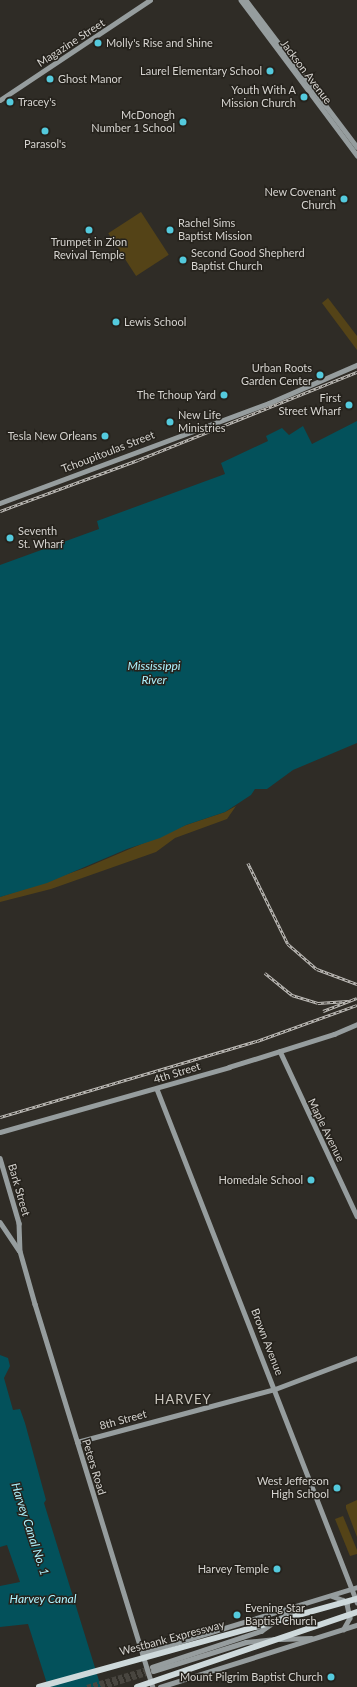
<!DOCTYPE html>
<html>
<head>
<meta charset="utf-8">
<style>
	body { margin:0 }
	#map { position:relative; width:357px; height:1687px; overflow:hidden; background:#2f2c26; font-family:Lato,sans-serif }
	div>[style] { position:absolute }
	.green>* { inset:0; background:#544317; transform-origin:0 0 }
	.water>* { inset:0; background:#03515b }
	.secondary-tunnel>* { height:4.5px; margin-top:-2.25px; transform-origin:0; background:repeating-linear-gradient(90deg,#48453f 0 4.5px,transparent 0 6.5px) }
	.secondary>* { height:4.5px; margin:-2.25px; padding:0 2.25px; transform-origin:2.25px; border-radius:2.25px; background:#969d9e }
	.highway>* { height:5.5px; margin:-2.75px; padding:0 2.75px; transform-origin:2.75px; border-radius:2.75px; background:#ced9db }
	.rail>* { height:2.5px; margin-top:-1.25px; transform-origin:0; background:repeating-linear-gradient(90deg,#25221c 0 3px,#c0beba 0 6px); box-sizing:border-box; border-block:1px solid #c0beba }
	.dots>* { width:11px; height:11px; translate:-50% -50%; box-sizing:border-box; border:2px solid #25221c; border-radius:50% }
	span { translate:-50% -50%; white-space:nowrap; text-align:center; line-height:1.15; -webkit-text-stroke:3px #25221c; paint-order:stroke }
	.street-label { font-size:11px; color:#d5d3cf }
	.poi-label { font-size:11px; color:#d5d3cf }
	.left { translate:0 -50%; text-align:left }
	.right { translate:-100% -50%; text-align:right }
	.water-label { font-size:12px; color:#aef2fd; font-style:italic }
	.quarter-label { font-size:13px; color:#c9c5bd; letter-spacing:1px }
</style>
</head>
<body>
<div id="map">
	<div class="green">
		<i style="left:141px;top:212px;width:51px;height:39px;rotate:57deg"></i>
		<i style="clip-path:polygon(328px 298px,357px 336px,357px 350px,322px 303px)"></i>
		<i style="clip-path:polygon(236px 806px,227px 819px,175px 838px,156px 852px,51px 889px,0 902px,0 897px,85px 868px,186px 825px,225px 812px)"></i>
		<i style="clip-path:polygon(357px 1500px,357px 1537px,346px 1508px,346px 1505px)"></i>
		<i style="clip-path:polygon(343px 1516px,357px 1550px,357px 1554px,350px 1556px,335px 1519px)"></i>
	</div>
	<div class="water">
		<i style="clip-path:polygon(357px 421px,357px 743px,293px 770px,267px 789px,255px 789px,251px 795px,225px 812px,186px 825px,160px 838px,127px 849px,47px 883px,0 897px,0 565px,99px 529px,97px 521px,225px 474px,221px 463px,268px 441px,266px 436px,282px 428px,289px 435px,303px 426px,312px 444px)"></i>
		<i style="clip-path:polygon(0 1355px,8px 1358px,10px 1366px,4px 1378px,13px 1410px,20px 1409px,25px 1423px,46px 1500px,44px 1503px,101px 1687px,48px 1687px,28px 1624px,0 1627px,0 1586px,20px 1582px,7px 1545px,0 1547px)"></i>
	</div>
	<div class="secondary-tunnel">
		<i style="left:87px;top:1687px;width:67px;rotate:-16.5deg"></i>
		<i style="left:101px;top:1687px;width:54px;rotate:-17.1deg"></i>
	</div>
	<div class="secondary">
		<i style="left:241px;top:0;width:194px;rotate:53.2deg"></i>
		<i style="left:246px;top:0;width:184px;rotate:52.9deg"></i>
		<i style="left:0;top:100px;width:180px;rotate:-33.7deg"></i>
		<i style="left:0;top:503px;width:287px;rotate:-20.4deg"></i>
		<i style="left:269px;top:403px;width:96px;rotate:-23.4deg"></i>
		<i style="left:280px;top:1051px;width:182px;rotate:65deg"></i>
		<i style="left:157px;top:1089px;width:551px;rotate:68.7deg"></i>
		<i style="left:0;top:1132px;width:238px;rotate:-15.8deg"></i>
		<i style="left:229px;top:1067px;width:110px;rotate:-17.4deg"></i>
		<i style="left:334px;top:1034px;width:25px;rotate:-23deg"></i>
		<i style="left:0;top:1158px;width:68px;rotate:73.7deg"></i>
		<i style="left:19px;top:1223px;width:28px;rotate:88deg"></i>
		<i style="left:20px;top:1251px;width:55px;rotate:74.2deg"></i>
		<i style="left:35px;top:1304px;width:401px;rotate:72.9deg"></i>
		<i style="left:0;top:1222px;width:34px;rotate:56deg"></i>
		<i style="left:77px;top:1442px;width:205px;rotate:-15deg"></i>
		<i style="left:275px;top:1389px;width:88px;rotate:-20.7deg"></i>
		<i style="left:332px;top:1596px;width:12px;rotate:20deg"></i>
		<i style="left:343px;top:1600px;width:6px;rotate:45deg"></i>
		<i style="left:347px;top:1604px;width:14px;rotate:78deg"></i>
		<i style="left:350px;top:1618px;width:13px;rotate:119deg"></i>
		<i style="left:280px;top:1639px;width:31px;rotate:-2deg"></i>
		<i style="left:143px;top:1653px;width:224px;rotate:-17.1deg"></i>
		<i style="left:152px;top:1667px;width:115px;rotate:-18.3deg"></i>
		<i style="left:261px;top:1631px;width:42px;rotate:-35.2deg"></i>
		<i style="left:153px;top:1671px;width:97px;rotate:-17.3deg"></i>
		<i style="left:246px;top:1642px;width:27px;rotate:-6deg"></i>
		<i style="left:160px;top:1687px;width:207px;rotate:-17.5deg"></i>
	</div>
	<div class="highway">
		<i style="left:39px;top:1687px;width:330px;rotate:-15.5deg"></i>
		<i style="left:137px;top:1687px;width:232px;rotate:-18.8deg"></i>
	</div>
	<div class="rail">
		<i style="left:0;top:511px;width:147px;rotate:-20.3deg"></i>
		<i style="left:138px;top:460px;width:236px;rotate:-21.9deg"></i>
		<i style="left:248px;top:863px;width:90px;rotate:63.7deg"></i>
		<i style="left:288px;top:944px;width:38px;rotate:41deg"></i>
		<i style="left:317px;top:969px;width:43px;rotate:20.6deg"></i>
		<i style="left:265px;top:973px;width:35px;rotate:39deg"></i>
		<i style="left:292px;top:995px;width:27px;rotate:17deg"></i>
		<i style="left:318px;top:1003px;width:30px;rotate:-4deg"></i>
		<i style="left:323px;top:1011px;width:36px;rotate:-21deg"></i>
		<i style="left:0;top:1117px;width:268px;rotate:-16.5deg"></i>
		<i style="left:257px;top:1041px;width:106px;rotate:-19.8deg"></i>
	</div>
	<div class="dots">
		<i style="left:98px;top:43px;background:#54cadd"></i>
		<i style="left:270px;top:71px;background:#54cadd"></i>
		<i style="left:50px;top:79px;background:#54cadd"></i>
		<i style="left:304px;top:97px;background:#54cadd"></i>
		<i style="left:10px;top:102px;background:#54cadd"></i>
		<i style="left:183px;top:122px;background:#54cadd"></i>
		<i style="left:45px;top:131px;background:#54cadd"></i>
		<i style="left:344px;top:199px;background:#54cadd"></i>
		<i style="left:89px;top:230px;background:#54cadd"></i>
		<i style="left:170px;top:230px;background:#54cadd"></i>
		<i style="left:183px;top:260px;background:#54cadd"></i>
		<i style="left:116px;top:322px;background:#54cadd"></i>
		<i style="left:320px;top:375px;background:#54cadd"></i>
		<i style="left:224px;top:395px;background:#54cadd"></i>
		<i style="left:349px;top:405px;background:#54cadd"></i>
		<i style="left:170px;top:422px;background:#54cadd"></i>
		<i style="left:105px;top:436px;background:#54cadd"></i>
		<i style="left:10px;top:538px;background:#54cadd"></i>
		<i style="left:311px;top:1180px;background:#54cadd"></i>
		<i style="left:337px;top:1488px;background:#54cadd"></i>
		<i style="left:277px;top:1569px;background:#54cadd"></i>
		<i style="left:237px;top:1615px;background:#54cadd"></i>
		<i style="left:331px;top:1677px;background:#54cadd"></i>
	</div>
	<div class="street-label">
		<span style="left:71px;top:43px;rotate:-33deg">Magazine Street</span>
		<span style="left:306px;top:72px;rotate:53deg">Jackson Avenue</span>
		<span style="left:108px;top:452px;rotate:-21deg">Tchoupitoulas Street</span>
		<span style="left:177px;top:1073px;rotate:-17deg">4th Street</span>
		<span style="left:326px;top:1130px;rotate:64deg">Maple Avenue</span>
		<span style="left:19px;top:1190px;rotate:74deg">Bark Street</span>
		<span style="left:267px;top:1342px;rotate:69deg">Brown Avenue</span>
		<span style="left:123px;top:1420px;rotate:-15deg">8th Street</span>
		<span style="left:94px;top:1467px;rotate:73deg">Peters Road</span>
		<span style="left:172px;top:1638px;rotate:-15deg">Westbank Expressway</span>
	</div>
	<div class="poi-label">
		<span class="left" style="left:106px;top:43px">Molly's Rise and Shine</span>
		<span class="right" style="left:262px;top:71px">Laurel Elementary School</span>
		<span class="left" style="left:58px;top:79px">Ghost Manor</span>
		<span class="right" style="left:296px;top:97px">Youth With A<br>Mission Church</span>
		<span class="left" style="left:18px;top:102px">Tracey's</span>
		<span class="right" style="left:175px;top:122px">McDonogh<br>Number 1 School</span>
		<span style="left:45px;top:144px">Parasol's</span>
		<span class="right" style="left:336px;top:199px">New Covenant<br>Church</span>
		<span class="left" style="left:178px;top:230px">Rachel Sims<br>Baptist Mission</span>
		<span style="left:89px;top:249px">Trumpet in Zion<br>Revival Temple</span>
		<span class="left" style="left:191px;top:260px">Second Good Shepherd<br>Baptist Church</span>
		<span class="left" style="left:124px;top:322px">Lewis School</span>
		<span class="right" style="left:312px;top:375px">Urban Roots<br>Garden Center</span>
		<span class="right" style="left:216px;top:395px">The Tchoup Yard</span>
		<span class="right" style="left:341px;top:405px">First<br>Street Wharf</span>
		<span class="left" style="left:178px;top:422px">New Life<br>Ministries</span>
		<span class="right" style="left:97px;top:436px">Tesla New Orleans</span>
		<span class="left" style="left:18px;top:538px">Seventh<br>St. Wharf</span>
		<span class="right" style="left:303px;top:1180px">Homedale School</span>
		<span class="right" style="left:329px;top:1488px">West Jefferson<br>High School</span>
		<span class="right" style="left:269px;top:1569px">Harvey Temple</span>
		<span class="left" style="left:245px;top:1615px">Evening Star<br>Baptist Church</span>
		<span class="right" style="left:323px;top:1677px">Mount Pilgrim Baptist Church</span>
	</div>
	<div class="water-label">
		<span style="left:154px;top:673px">Mississippi<br>River</span>
		<span style="left:30px;top:1529px;rotate:72deg">Harvey Canal No. 1</span>
		<span style="left:43px;top:1599px">Harvey Canal</span>
	</div>
	<div class="quarter-label">
		<span style="left:183px;top:1399px">HARVEY</span>
	</div>
</div>
</body>
</html>
